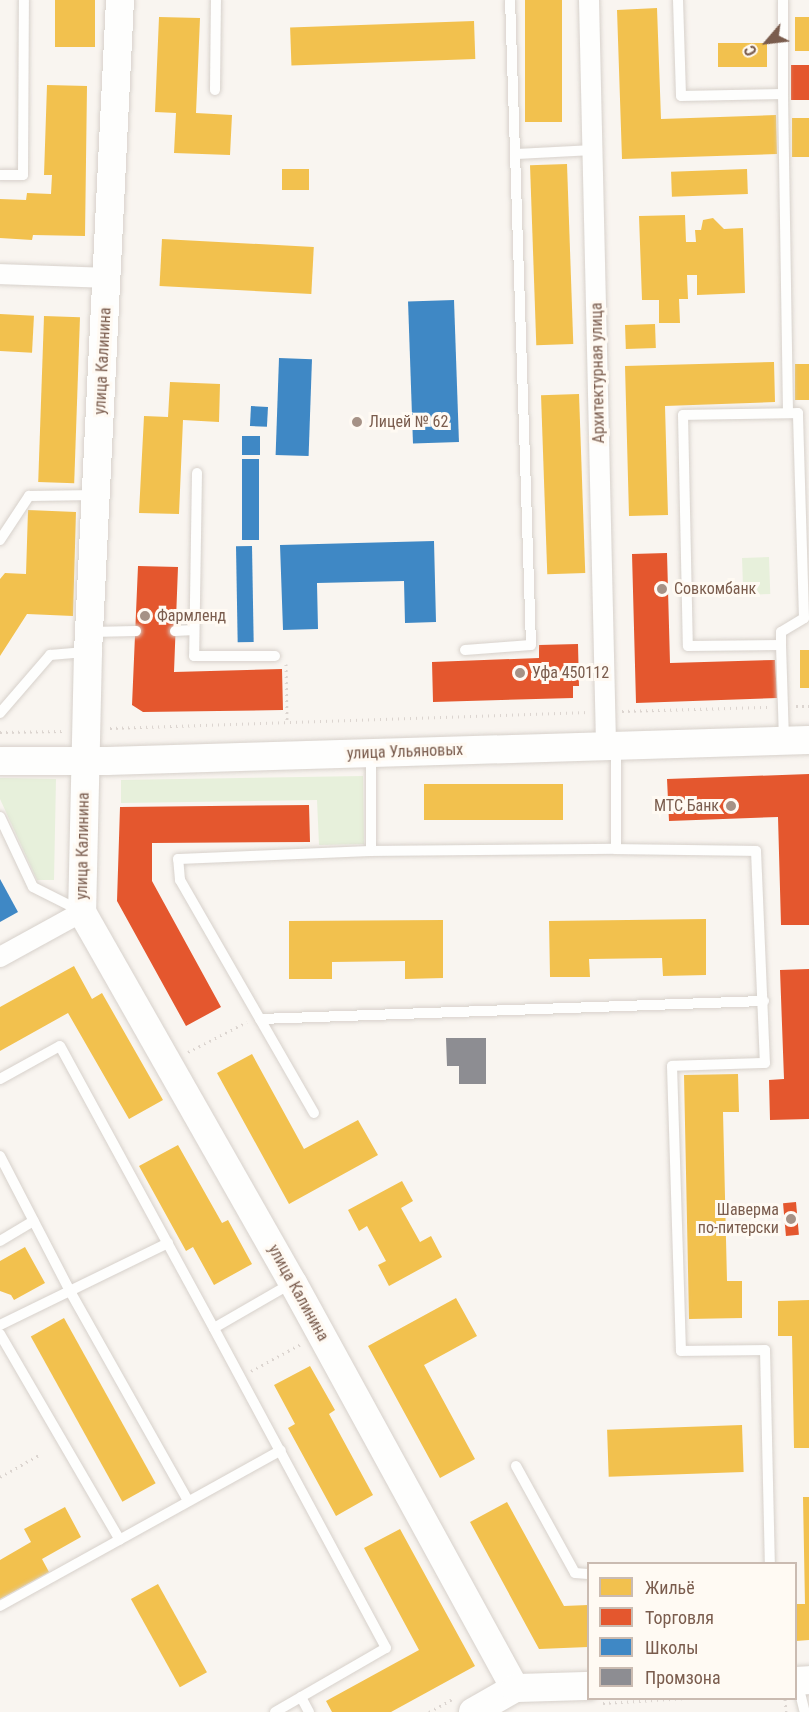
<!DOCTYPE html>
<html>
<head>
<meta charset="utf-8">
<style>
	body { margin:0 }
	#map { position:relative; width:809px; height:1712px; overflow:hidden; background:#f9f5f0; font-family:"Roboto Condensed",sans-serif }
	div>[style] { position:absolute }
	.green>* { inset:0; background:#e7f0db; transform-origin:0 0 }
	.homes>* { inset:0; background:#f2c14e; transform-origin:0 0 }
	.shops>* { inset:0; background:#e4572e; transform-origin:0 0 }
	.schools>* { inset:0; background:#3f88c5; transform-origin:0 0 }
	.industry>* { inset:0; background:#8d8d92 }
	.path>* { height:3px; margin-top:-1.5px; transform-origin:0; background:repeating-linear-gradient(90deg,#dcd5d0 0 1.5px,transparent 0 6px) }
	.roads { filter:drop-shadow(0 0 2px #d7d1cb) drop-shadow(0 0 2px #d7d1cb) }
	.lane>* { height:10px; margin:-5px; padding:0 5px; transform-origin:5px; border-radius:5px; background:#fefefd }
	.street>* { height:20px; margin:-10px; padding:0 10px; transform-origin:10px; border-radius:10px; background:#fefefd }
	.secondary>* { height:28px; margin:-14px; padding:0 14px; transform-origin:14px; border-radius:14px; background:#fefefd }
	.dots>* { width:16px; height:16px; translate:-50% -50%; box-sizing:border-box; border:3px solid #fffaf3; border-radius:50% }
	span { translate:-50% -50%; white-space:nowrap; text-align:center; line-height:1.15; -webkit-text-stroke:6px #fffaf3; paint-order:stroke }
	.street-label { font-size:16px; color:#7a5c4d }
	.poi-label { font-size:16px; color:#7a5c4d }
	.left { translate:0 -50%; text-align:left }
	.right { translate:-100% -50%; text-align:right }
	.legend { position:absolute; left:587px; top:1562px; width:210px; height:138px; box-sizing:border-box; background:#fffaf3; border:2px solid #cabbb1; margin:0; padding:8px 10px; list-style:none; font-size:18px; color:#7a5c4d }
	.legend li { display:flex; align-items:center; gap:12px; height:30px }
	.legend b { width:30px; border:2px solid #cabbb1 }
	.north { position:absolute; left:737px; top:12px; width:60px; height:60px; -webkit-text-stroke:4px #fffaf3; paint-order:stroke; rotate:242deg; font-size:16px; font-weight:700; line-height:24px; text-align:center; color:#7a5c4d }
	.north::after { content:''; display:block; margin:auto; width:21px; height:27px; background:#7a5c4d; clip-path:polygon(50% 0,100% 100%,50% 72%,0 100%) }
</style>
</head>
<body>
<div id="map">
	<div class="green">
		<i style="left:769px;top:557px;width:37px;height:27px;rotate:88deg"></i>
		<i style="clip-path:polygon(363px 776px,364px 844px,319px 845px,317px 800px,121px 803px,121px 780px)"></i>
		<i style="clip-path:polygon(0 778px,56px 779px,54px 880px,37px 880px,0 799px)"></i>
	</div>
	<div class="homes">
		<i style="left:55px;top:0;width:40px;height:47px"></i>
		<i style="left:525px;top:0;width:37px;height:122px"></i>
		<i style="clip-path:polygon(657px 8px,661px 119px,776px 115px,777px 154px,622px 159px,617px 10px)"></i>
		<i style="clip-path:polygon(159px 17px,200px 18px,196px 113px,232px 115px,230px 155px,174px 153px,176px 113px,155px 112px)"></i>
		<i style="left:809px;top:17px;width:34px;height:14px;rotate:90deg"></i>
		<i style="left:474px;top:21px;width:38px;height:184px;rotate:88deg"></i>
		<i style="left:718px;top:43px;width:49px;height:24px"></i>
		<i style="clip-path:polygon(47px 85px,87px 86px,85px 236px,33px 235px,32px 240px,0 238px,0 199px,26px 200px,27px 193px,51px 194px,52px 175px,44px 175px)"></i>
		<i style="left:809px;top:118px;width:39px;height:17px;rotate:90deg"></i>
		<i style="left:567px;top:164px;width:180px;height:37px;rotate:88deg"></i>
		<i style="left:282px;top:169px;width:27px;height:21px"></i>
		<i style="left:747px;top:169px;width:25px;height:76px;rotate:88deg"></i>
		<i style="clip-path:polygon(685px 215px,686px 242px,696px 242px,695px 230px,701px 230px,703px 220px,713px 218px,724px 229px,743px 228px,745px 293px,697px 295px,697px 275px,687px 275px,688px 299px,679px 299px,680px 323px,659px 323px,659px 300px,642px 300px,639px 216px)"></i>
		<i style="left:162px;top:239px;width:152px;height:47px;rotate:3deg"></i>
		<i style="left:0;top:314px;width:34px;height:37px;rotate:3deg"></i>
		<i style="left:44px;top:316px;width:36px;height:166px;rotate:2deg"></i>
		<i style="left:655px;top:324px;width:24px;height:30px;rotate:88deg"></i>
		<i style="clip-path:polygon(774px 362px,775px 402px,665px 406px,668px 515px,629px 516px,625px 366px)"></i>
		<i style="left:809px;top:364px;width:36px;height:14px;rotate:90deg"></i>
		<i style="clip-path:polygon(170px 382px,220px 384px,219px 422px,183px 420px,179px 514px,139px 513px,144px 416px,168px 417px)"></i>
		<i style="left:579px;top:394px;width:179px;height:38px;rotate:88deg"></i>
		<i style="clip-path:polygon(28px 510px,76px 512px,73px 616px,27px 614px,0 656px,0 579px,5px 573px,26px 574px)"></i>
		<i style="left:800px;top:650px;width:9px;height:38px"></i>
		<i style="left:563px;top:784px;width:36px;height:139px;rotate:90deg"></i>
		<i style="clip-path:polygon(706px 919px,706px 975px,663px 976px,662px 958px,589px 959px,590px 977px,550px 977px,549px 921px)"></i>
		<i style="clip-path:polygon(443px 920px,443px 978px,405px 979px,405px 961px,332px 962px,332px 979px,289px 979px,289px 921px)"></i>
		<i style="clip-path:polygon(74px 966px,92px 999px,102px 993px,163px 1100px,129px 1119px,68px 1013px,0 1051px,0 1007px)"></i>
		<i style="clip-path:polygon(252px 1054px,304px 1149px,358px 1120px,378px 1155px,289px 1204px,217px 1073px)"></i>
		<i style="clip-path:polygon(738px 1074px,739px 1112px,723px 1112px,727px 1281px,742px 1281px,742px 1318px,689px 1319px,684px 1075px)"></i>
		<i style="clip-path:polygon(178px 1145px,222px 1223px,228px 1220px,252px 1264px,214px 1285px,193px 1247px,186px 1251px,139px 1166px)"></i>
		<i style="clip-path:polygon(402px 1181px,413px 1201px,401px 1208px,420px 1242px,431px 1236px,442px 1257px,389px 1286px,378px 1265px,386px 1261px,367px 1226px,359px 1231px,348px 1210px)"></i>
		<i style="clip-path:polygon(25px 1247px,45px 1283px,14px 1300px,11px 1295px,0 1291px,0 1261px)"></i>
		<i style="clip-path:polygon(456px 1298px,477px 1336px,424px 1365px,475px 1459px,440px 1478px,368px 1346px)"></i>
		<i style="clip-path:polygon(809px 1300px,809px 1448px,794px 1448px,792px 1336px,778px 1336px,778px 1301px)"></i>
		<i style="left:64px;top:1318px;width:189px;height:38px;rotate:61deg"></i>
		<i style="clip-path:polygon(310px 1366px,335px 1410px,329px 1414px,373px 1495px,336px 1516px,288px 1428px,295px 1424px,274px 1385px)"></i>
		<i style="left:742px;top:1425px;width:47px;height:135px;rotate:88deg"></i>
		<i style="clip-path:polygon(803px 1497px,809px 1497px,809px 1640px,796px 1641px,796px 1604px,805px 1604px)"></i>
		<i style="clip-path:polygon(507px 1502px,564px 1606px,588px 1605px,588px 1647px,539px 1649px,470px 1522px)"></i>
		<i style="clip-path:polygon(65px 1507px,81px 1537px,42px 1559px,49px 1572px,0 1599px,0 1560px,31px 1542px,24px 1529px)"></i>
		<i style="clip-path:polygon(400px 1529px,475px 1666px,391px 1712px,332px 1712px,326px 1701px,419px 1650px,364px 1548px)"></i>
		<i style="left:158px;top:1584px;width:101px;height:31px;rotate:61deg"></i>
	</div>
	<div class="shops">
		<i style="left:809px;top:65px;width:35px;height:18px;rotate:90deg"></i>
		<i style="clip-path:polygon(667px 553px,670px 663px,775px 660px,777px 698px,636px 703px,632px 554px)"></i>
		<i style="clip-path:polygon(138px 566px,178px 567px,174px 672px,282px 669px,283px 710px,143px 712px,132px 705px)"></i>
		<i style="clip-path:polygon(578px 644px,579px 686px,573px 686px,573px 698px,433px 702px,432px 662px,539px 658px,539px 645px)"></i>
		<i style="clip-path:polygon(809px 774px,809px 925px,781px 925px,778px 817px,669px 821px,667px 779px)"></i>
		<i style="clip-path:polygon(309px 805px,310px 842px,152px 843px,152px 881px,221px 1007px,186px 1026px,117px 901px,120px 807px)"></i>
		<i style="clip-path:polygon(809px 969px,809px 1119px,770px 1120px,769px 1080px,784px 1079px,780px 970px)"></i>
		<i style="left:796px;top:1202px;width:33px;height:13px;rotate:85deg"></i>
	</div>
	<div class="schools">
		<i style="left:454px;top:300px;width:142px;height:46px;rotate:88deg"></i>
		<i style="left:279px;top:358px;width:33px;height:97px;rotate:2deg"></i>
		<i style="left:251px;top:406px;width:17px;height:20px;rotate:3deg"></i>
		<i style="left:242px;top:436px;width:18px;height:19px"></i>
		<i style="left:242px;top:459px;width:17px;height:81px"></i>
		<i style="clip-path:polygon(434px 541px,436px 622px,405px 623px,404px 581px,317px 583px,318px 629px,283px 630px,280px 545px)"></i>
		<i style="left:252px;top:546px;width:96px;height:16px;rotate:89deg"></i>
		<i style="clip-path:polygon(0 879px,18px 912px,0 922px)"></i>
	</div>
	<div class="industry">
		<i style="clip-path:polygon(446px 1038px,486px 1038px,486px 1084px,459px 1084px,459px 1066px,447px 1066px)"></i>
	</div>
	<div class="path">
		<i style="left:286px;top:664px;width:58px;rotate:89deg"></i>
		<i style="left:796px;top:706px;width:13px"></i>
		<i style="left:622px;top:711px;width:147px;rotate:-1.6deg"></i>
		<i style="left:110px;top:728px;width:479px;rotate:-1.9deg"></i>
		<i style="left:0;top:732px;width:64px;rotate:-0.9deg"></i>
		<i style="left:188px;top:1052px;width:66px;rotate:-27deg"></i>
		<i style="left:251px;top:1371px;width:57px;rotate:-28.4deg"></i>
		<i style="left:0;top:1477px;width:45px;rotate:-29.4deg"></i>
		<i style="left:785px;top:1699px;width:13px;rotate:86deg"></i>
		<i style="left:603px;top:1703px;width:85px;rotate:-3.4deg"></i>
		<i style="left:429px;top:1712px;width:29px;rotate:-29deg"></i>
	</div>
	<div class="roads">
		<div class="lane">
			<i style="left:678px;top:0;width:96px;rotate:88.2deg"></i>
			<i style="left:681px;top:96px;width:102px;rotate:-1.1deg"></i>
			<i style="left:783px;top:94px;width:319px;rotate:89.1deg"></i>
			<i style="left:215px;top:90px;width:90px;rotate:-89.4deg"></i>
			<i style="left:783px;top:94px;width:94px;rotate:-90deg"></i>
			<i style="left:517px;top:154px;width:76px;rotate:-3deg"></i>
			<i style="left:0;top:175px;width:23px"></i>
			<i style="left:23px;top:175px;width:175px;rotate:-89.7deg"></i>
			<i style="left:197px;top:473px;width:183px;rotate:90.9deg"></i>
			<i style="left:194px;top:656px;width:81px"></i>
			<i style="left:0;top:540px;width:53px;rotate:-56.6deg"></i>
			<i style="left:29px;top:496px;width:67px;rotate:-0.9deg"></i>
			<i style="left:175px;top:631px;width:19px;rotate:-3deg"></i>
			<i style="left:91px;top:632px;width:45px;rotate:-1.3deg"></i>
			<i style="left:781px;top:645px;width:13px;rotate:-90deg"></i>
			<i style="left:781px;top:632px;width:27px;rotate:-31deg"></i>
			<i style="left:804px;top:618px;width:205px;rotate:-91.7deg"></i>
			<i style="left:798px;top:413px;width:115px;rotate:179deg"></i>
			<i style="left:683px;top:415px;width:231px;rotate:88.8deg"></i>
			<i style="left:688px;top:646px;width:93px;rotate:-0.6deg"></i>
			<i style="left:781px;top:645px;width:95px;rotate:88.2deg"></i>
			<i style="left:465px;top:650px;width:66px;rotate:-4.3deg"></i>
			<i style="left:531px;top:645px;width:645px;rotate:-91.86deg"></i>
			<i style="left:0;top:713px;width:77px;rotate:-49.2deg"></i>
			<i style="left:50px;top:655px;width:38px;rotate:-5deg"></i>
			<i style="left:371px;top:753px;width:98px;rotate:90deg"></i>
			<i style="left:371px;top:851px;width:245px;rotate:-0.5deg"></i>
			<i style="left:616px;top:849px;width:103px;rotate:-90deg"></i>
			<i style="left:0;top:817px;width:77px;rotate:64.8deg"></i>
			<i style="left:33px;top:887px;width:54px;rotate:26.6deg"></i>
			<i style="left:616px;top:849px;width:140px;rotate:0.8deg"></i>
			<i style="left:756px;top:851px;width:212px;rotate:87.6deg"></i>
			<i style="left:765px;top:1063px;width:93px;rotate:178.2deg"></i>
			<i style="left:672px;top:1066px;width:285px;rotate:88.2deg"></i>
			<i style="left:681px;top:1351px;width:84px;rotate:-0.7deg"></i>
			<i style="left:765px;top:1350px;width:214px;rotate:88.7deg"></i>
			<i style="left:260px;top:1019px;width:504px;rotate:-2.05deg"></i>
			<i style="left:0;top:1079px;width:68px;rotate:-28.8deg"></i>
			<i style="left:60px;top:1046px;width:321px;rotate:61.4deg"></i>
			<i style="left:314px;top:1113px;width:269px;rotate:-119.9deg"></i>
			<i style="left:180px;top:880px;width:21px;rotate:-95deg"></i>
			<i style="left:178px;top:859px;width:193px;rotate:-2.4deg"></i>
			<i style="left:0;top:1156px;width:154px;rotate:62.6deg"></i>
			<i style="left:71px;top:1293px;width:239px;rotate:60.6deg"></i>
			<i style="left:0;top:1241px;width:39px;rotate:-31deg"></i>
			<i style="left:0;top:1325px;width:187px;rotate:-26deg"></i>
			<i style="left:0;top:1334px;width:238px;rotate:59.8deg"></i>
			<i style="left:516px;top:1466px;width:122px;rotate:61.1deg"></i>
			<i style="left:575px;top:1573px;width:13px;rotate:4deg"></i>
			<i style="left:0;top:1606px;width:321px;rotate:-29deg"></i>
			<i style="left:797px;top:1681px;width:32px;rotate:76deg"></i>
			<i style="left:301px;top:1697px;width:17px;rotate:62deg"></i>
			<i style="left:275px;top:1712px;width:128px;rotate:-30deg"></i>
			<i style="left:386px;top:1648px;width:363px;rotate:-118.3deg"></i>
			<i style="left:214px;top:1328px;width:90px;rotate:-30deg"></i>
		</div>
		<div class="street">
			<i style="left:589px;top:0;width:746px;rotate:88.69deg"></i>
			<i style="left:0;top:274px;width:107px;rotate:2.1deg"></i>
			<i style="left:0;top:957px;width:94px;rotate:-28.8deg"></i>
		</div>
		<div class="secondary">
			<i style="left:120px;top:0;width:653px;rotate:92.81deg"></i>
			<i style="left:88px;top:652px;width:260px;rotate:91.3deg"></i>
			<i style="left:82px;top:912px;width:427px;rotate:60.4deg"></i>
			<i style="left:293px;top:1283px;width:462px;rotate:61.3deg"></i>
			<i style="left:0;top:761px;width:107px"></i>
			<i style="left:107px;top:761px;width:702px;rotate:-1.71deg"></i>
			<i style="left:796px;top:1681px;width:13px;rotate:-4deg"></i>
			<i style="left:473px;top:1712px;width:48px;rotate:-29.7deg"></i>
			<i style="left:515px;top:1688px;width:73px;rotate:-1.6deg"></i>
		</div>
	</div>
	<div class="dots">
		<i style="left:357px;top:422px;background:#a69286"></i>
		<i style="left:662px;top:589px;background:#a69286"></i>
		<i style="left:145px;top:616px;background:#a69286"></i>
		<i style="left:520px;top:673px;background:#a69286"></i>
		<i style="left:731px;top:806px;background:#a69286"></i>
		<i style="left:791px;top:1219px;background:#a69286"></i>
	</div>
	<div class="street-label">
		<span style="left:103px;top:361px;rotate:-87deg">улица Калинина</span>
		<span style="left:598px;top:373px;rotate:-91deg">Архитектурная улица</span>
		<span style="left:405px;top:752px;rotate:-2deg">улица Ульяновых</span>
		<span style="left:83px;top:846px;rotate:-89deg">улица Калинина</span>
		<span style="left:298px;top:1293px;rotate:61deg">улица Калинина</span>
	</div>
	<div class="poi-label">
		<span class="left" style="left:369px;top:422px">Лицей № 62</span>
		<span class="left" style="left:674px;top:589px">Совкомбанк</span>
		<span class="left" style="left:157px;top:616px">Фармленд</span>
		<span class="left" style="left:532px;top:673px">Уфа 450112</span>
		<span class="right" style="left:719px;top:806px">МТС Банк</span>
		<span class="right" style="left:779px;top:1219px">Шаверма<br>по-питерски</span>
	</div>
	<ul class="legend">
	<li><b style="height:16px;background:#f2c14e"></b>Жильё</li>
	<li><b style="height:16px;background:#e4572e"></b>Торговля</li>
	<li><b style="height:16px;background:#3f88c5"></b>Школы</li>
	<li><b style="height:16px;background:#8d8d92"></b>Промзона</li>
	</ul>
	<div class="north">С</div>
</div>
</body>
</html>
